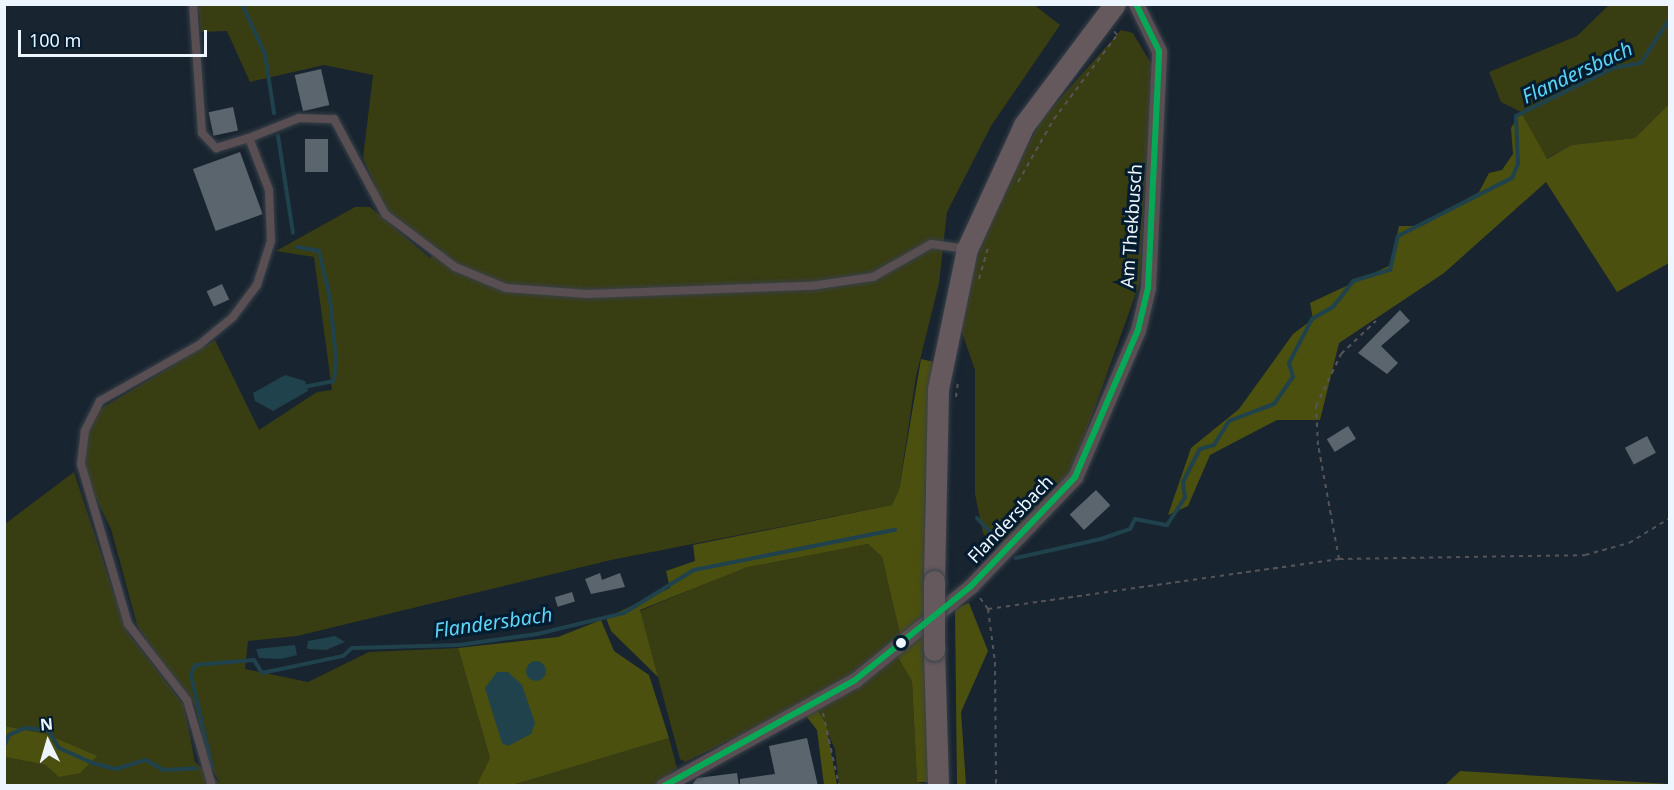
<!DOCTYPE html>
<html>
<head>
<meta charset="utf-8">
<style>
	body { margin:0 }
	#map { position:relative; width:1674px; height:790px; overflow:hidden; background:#18242f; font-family:"Noto Sans",sans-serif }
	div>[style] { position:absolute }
	.green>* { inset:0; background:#393d12 }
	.forest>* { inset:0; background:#4c500f }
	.water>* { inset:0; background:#1f424d }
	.round { border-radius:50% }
	.stream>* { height:4px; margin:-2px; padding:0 2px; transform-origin:2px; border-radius:2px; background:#1f424d }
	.building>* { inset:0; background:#5b656e; transform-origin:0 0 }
	.path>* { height:2px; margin-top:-1px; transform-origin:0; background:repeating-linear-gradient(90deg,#565458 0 4.5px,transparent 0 9px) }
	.roads { filter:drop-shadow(0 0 2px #38414a) drop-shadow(0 0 2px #38414a) }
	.lane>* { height:8px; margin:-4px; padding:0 4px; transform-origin:4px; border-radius:4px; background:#594f53 }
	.street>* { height:15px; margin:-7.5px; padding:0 7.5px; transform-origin:7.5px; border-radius:7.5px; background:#594f53 }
	.secondary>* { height:21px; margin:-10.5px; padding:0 10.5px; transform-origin:10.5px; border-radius:10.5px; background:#65595d }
	.bridges { filter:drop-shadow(0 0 2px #38414a) drop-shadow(0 0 2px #38414a) }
	.secondary-bridge>* { height:21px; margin:-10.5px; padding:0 10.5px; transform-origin:10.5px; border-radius:10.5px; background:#65595d }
	.bus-1>* { height:6px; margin:-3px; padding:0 3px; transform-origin:3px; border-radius:3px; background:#06aa56 }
	.dots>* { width:16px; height:16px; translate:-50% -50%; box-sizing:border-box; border:3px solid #041c2f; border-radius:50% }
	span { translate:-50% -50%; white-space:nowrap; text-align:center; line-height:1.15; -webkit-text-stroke:6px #041c2f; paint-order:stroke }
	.street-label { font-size:18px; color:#edf6fe }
	.water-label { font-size:20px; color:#5ed5f8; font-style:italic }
	.frame { position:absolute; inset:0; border:6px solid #edf6fe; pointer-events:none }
	.north { position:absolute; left:18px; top:712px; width:60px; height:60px; -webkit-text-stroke:4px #041c2f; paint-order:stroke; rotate:355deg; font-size:16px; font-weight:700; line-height:24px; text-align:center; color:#edf6fe }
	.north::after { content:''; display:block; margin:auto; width:21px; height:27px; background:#edf6fe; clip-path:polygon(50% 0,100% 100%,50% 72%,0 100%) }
	.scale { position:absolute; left:18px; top:30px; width:189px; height:27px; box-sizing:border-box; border:3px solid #edf6fe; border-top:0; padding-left:8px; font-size:18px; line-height:21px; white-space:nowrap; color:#edf6fe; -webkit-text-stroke:4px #041c2f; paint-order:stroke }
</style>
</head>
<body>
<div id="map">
	<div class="green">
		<i style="clip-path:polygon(1033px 4px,1060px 25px,991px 126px,947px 212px,939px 283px,916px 376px,899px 490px,892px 505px,611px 560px,297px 636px,248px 641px,245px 669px,308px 682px,369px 652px,458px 648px,490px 758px,477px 784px,516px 784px,669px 738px,677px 768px,655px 785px,5px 786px,5px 757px,46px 765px,46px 734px,5px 726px,5px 524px,74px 472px,126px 630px,184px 705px,195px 762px,220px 783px,208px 762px,195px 706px,138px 628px,111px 529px,85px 476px,87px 436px,97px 411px,215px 340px,259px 430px,317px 392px,332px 390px,314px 257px,276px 251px,355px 207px,370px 207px,430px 258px,437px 249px,384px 207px,363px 158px,373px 75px,324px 65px,250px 82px,227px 31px,201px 32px,198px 5px)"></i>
		<i style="clip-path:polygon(1609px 5px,1669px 5px,1669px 104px,1635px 138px,1571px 145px,1546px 159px,1521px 112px,1501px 102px,1489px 72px,1577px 36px)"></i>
		<i style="clip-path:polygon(1121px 30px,1133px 33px,1153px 67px,1140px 282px,1072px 471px,998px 553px,983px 533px,975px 494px,975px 370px,958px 321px,988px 221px,1041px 120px)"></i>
		<i style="clip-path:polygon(868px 544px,882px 557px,901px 638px,816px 699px,685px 762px,680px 759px,640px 611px,747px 566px)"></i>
		<i style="clip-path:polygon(897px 656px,912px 681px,917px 782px,929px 785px,839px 785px,835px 749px,817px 710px)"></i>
	</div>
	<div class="forest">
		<i style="clip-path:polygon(1669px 104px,1669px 263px,1617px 292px,1546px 182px,1444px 273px,1339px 343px,1320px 420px,1277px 420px,1210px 455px,1188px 506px,1168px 515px,1191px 448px,1239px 409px,1293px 334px,1313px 319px,1310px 303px,1391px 265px,1399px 226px,1422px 226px,1479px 192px,1489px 173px,1502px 170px,1513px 154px,1511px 128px,1521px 112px,1547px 159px,1571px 145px,1635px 138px)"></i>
		<i style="clip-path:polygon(921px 359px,934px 362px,925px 499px,926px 618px,901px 638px,882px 557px,868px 544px,747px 567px,640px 610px,658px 677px,611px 631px,606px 618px,670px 588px,666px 571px,695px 561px,693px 545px,892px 505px,899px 490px)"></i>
		<i style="clip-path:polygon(969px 603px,988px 651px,961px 712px,966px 785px,957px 785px,955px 608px)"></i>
		<i style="clip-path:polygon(601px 620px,614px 651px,649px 675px,669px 738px,516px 784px,477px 784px,490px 758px,458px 648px,558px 637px)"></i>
		<i style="clip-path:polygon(924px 634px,929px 782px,917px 782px,912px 681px,897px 656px)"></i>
		<i style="clip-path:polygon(817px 710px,826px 724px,837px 785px,824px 785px,817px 730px,806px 716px)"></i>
		<i style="clip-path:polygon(5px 726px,46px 734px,97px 756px,80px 773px,59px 777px,46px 765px,5px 757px)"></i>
		<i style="clip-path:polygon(1460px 771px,1669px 784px,1669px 785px,1445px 785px)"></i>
	</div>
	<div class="water">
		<i style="clip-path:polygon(285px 375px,305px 381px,308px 391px,273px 411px,255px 401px,253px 393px)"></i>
		<i style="clip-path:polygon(335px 636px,345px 642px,326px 650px,307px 649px,308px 641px)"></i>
		<i style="clip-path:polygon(295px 645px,297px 655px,281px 659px,259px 658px,256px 649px)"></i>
		<i class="round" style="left:526px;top:661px;width:20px;height:20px"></i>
		<i style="clip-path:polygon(497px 672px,508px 672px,522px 685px,535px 723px,531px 734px,508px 746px,502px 743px,485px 688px)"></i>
	</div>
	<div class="stream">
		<i style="left:242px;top:4px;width:55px;rotate:65.3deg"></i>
		<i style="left:265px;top:54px;width:60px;rotate:81.3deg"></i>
		<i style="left:278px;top:136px;width:98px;rotate:81.2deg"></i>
		<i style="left:297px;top:247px;width:22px;rotate:10deg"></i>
		<i style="left:319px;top:251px;width:48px;rotate:76.8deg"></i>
		<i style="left:330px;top:298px;width:61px;rotate:84.4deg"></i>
		<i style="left:336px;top:359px;width:22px;rotate:95deg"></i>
		<i style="left:334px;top:381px;width:31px;rotate:169deg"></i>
		<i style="left:977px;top:518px;width:34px;rotate:47deg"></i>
		<i style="left:1016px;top:558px;width:87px;rotate:-12.6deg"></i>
		<i style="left:1101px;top:539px;width:31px;rotate:-19deg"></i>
		<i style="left:1130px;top:529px;width:11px;rotate:-63deg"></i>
		<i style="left:1135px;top:519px;width:33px;rotate:11deg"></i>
		<i style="left:1167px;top:525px;width:33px;rotate:-57deg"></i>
		<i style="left:1185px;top:497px;width:15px;rotate:-98deg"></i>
		<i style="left:1183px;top:482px;width:37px;rotate:-63deg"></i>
		<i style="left:1200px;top:449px;width:15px;rotate:-16deg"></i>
		<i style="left:1214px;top:445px;width:28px;rotate:-58deg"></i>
		<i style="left:1229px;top:421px;width:48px;rotate:-20.7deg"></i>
		<i style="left:1274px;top:404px;width:33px;rotate:-55deg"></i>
		<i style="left:1293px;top:377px;width:15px;rotate:-106deg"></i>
		<i style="left:1289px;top:363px;width:50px;rotate:-62.4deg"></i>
		<i style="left:1312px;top:319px;width:24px;rotate:-30deg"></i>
		<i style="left:1333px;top:307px;width:33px;rotate:-52deg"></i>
		<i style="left:1353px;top:281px;width:39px;rotate:-17deg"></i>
		<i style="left:1390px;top:270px;width:35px;rotate:-77deg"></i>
		<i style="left:1398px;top:236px;width:128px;rotate:-27deg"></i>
		<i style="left:1512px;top:178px;width:15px;rotate:-67deg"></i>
		<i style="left:1518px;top:164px;width:48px;rotate:-92.4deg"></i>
		<i style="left:1516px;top:116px;width:108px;rotate:-26.3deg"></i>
		<i style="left:1613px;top:68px;width:28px;rotate:-10deg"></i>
		<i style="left:1641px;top:63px;width:54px;rotate:-57.2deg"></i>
		<i style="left:4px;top:746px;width:12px;rotate:-66deg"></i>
		<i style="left:9px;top:735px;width:17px;rotate:-24deg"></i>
		<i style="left:25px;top:728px;width:23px;rotate:5deg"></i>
		<i style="left:48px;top:730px;width:21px;rotate:59deg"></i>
		<i style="left:59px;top:748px;width:37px;rotate:24deg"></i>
		<i style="left:93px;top:763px;width:24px;rotate:15deg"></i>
		<i style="left:116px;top:769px;width:31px;rotate:-17deg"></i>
		<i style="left:146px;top:760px;width:20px;rotate:30deg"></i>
		<i style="left:163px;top:770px;width:33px;rotate:-3deg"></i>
		<i style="left:212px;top:767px;width:94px;rotate:-102.9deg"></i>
		<i style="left:191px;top:675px;width:11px;rotate:-68deg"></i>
		<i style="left:195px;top:665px;width:59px;rotate:-4.8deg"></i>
		<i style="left:254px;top:660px;width:15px;rotate:58deg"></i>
		<i style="left:262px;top:673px;width:83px;rotate:-11.9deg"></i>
		<i style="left:343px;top:656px;width:12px;rotate:-42deg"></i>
		<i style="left:352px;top:648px;width:107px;rotate:-1.6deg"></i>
		<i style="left:459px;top:645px;width:79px;rotate:-8deg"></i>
		<i style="left:537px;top:634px;width:89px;rotate:-13.6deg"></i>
		<i style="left:624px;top:613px;width:82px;rotate:-31.6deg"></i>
		<i style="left:694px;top:570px;width:205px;rotate:-11.3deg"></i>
	</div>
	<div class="building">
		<i style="left:321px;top:69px;width:37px;height:27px;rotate:77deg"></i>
		<i style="left:233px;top:107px;width:24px;height:25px;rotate:78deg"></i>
		<i style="left:305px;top:139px;width:23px;height:33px"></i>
		<i style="left:240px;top:152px;width:66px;height:50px;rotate:70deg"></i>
		<i style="left:222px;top:284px;width:17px;height:17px;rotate:65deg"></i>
		<i style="clip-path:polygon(1400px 310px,1410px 321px,1381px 346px,1398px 363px,1387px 374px,1358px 353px)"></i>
		<i style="left:1348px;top:426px;width:15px;height:25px;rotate:58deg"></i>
		<i style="left:1647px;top:436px;width:19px;height:25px;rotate:62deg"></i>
		<i style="left:1096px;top:490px;width:21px;height:36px;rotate:47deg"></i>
		<i style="clip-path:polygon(600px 573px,602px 580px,620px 573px,625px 587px,591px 594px,585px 579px)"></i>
		<i style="left:572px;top:592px;width:10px;height:18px;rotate:73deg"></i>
		<i style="clip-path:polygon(807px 738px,818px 786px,740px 786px,740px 779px,775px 774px,769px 746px)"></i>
		<i style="clip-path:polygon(737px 773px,739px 786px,691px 786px,697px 778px)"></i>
	</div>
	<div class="path">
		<i style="left:1018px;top:182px;width:73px;rotate:-60.3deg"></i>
		<i style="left:1054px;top:119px;width:105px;rotate:-53.1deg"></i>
		<i style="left:1117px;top:35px;width:5px;rotate:-127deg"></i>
		<i style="left:979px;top:279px;width:33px;rotate:-74deg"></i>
		<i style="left:956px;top:397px;width:16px;rotate:-83deg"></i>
		<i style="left:1339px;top:559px;width:116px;rotate:-100.4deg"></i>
		<i style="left:1318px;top:445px;width:39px;rotate:-93deg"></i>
		<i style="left:1316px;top:406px;width:58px;rotate:-64.3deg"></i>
		<i style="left:1341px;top:354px;width:48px;rotate:-43.3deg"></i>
		<i style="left:980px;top:598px;width:14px;rotate:54deg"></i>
		<i style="left:988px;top:609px;width:53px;rotate:82.5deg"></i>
		<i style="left:995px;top:662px;width:124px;rotate:89.5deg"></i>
		<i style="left:988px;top:609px;width:355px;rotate:-8.1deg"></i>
		<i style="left:1339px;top:559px;width:246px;rotate:-0.9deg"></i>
		<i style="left:1585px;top:555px;width:46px;rotate:-15.3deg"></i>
		<i style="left:1629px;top:543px;width:48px;rotate:-31.4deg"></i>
		<i style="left:823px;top:713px;width:75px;rotate:77.6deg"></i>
	</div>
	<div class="roads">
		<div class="lane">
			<i style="left:193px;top:4px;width:129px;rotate:86deg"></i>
			<i style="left:202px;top:133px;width:21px;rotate:47deg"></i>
			<i style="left:216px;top:148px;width:34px;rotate:-17deg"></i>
			<i style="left:249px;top:138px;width:56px;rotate:69deg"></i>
			<i style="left:269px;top:190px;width:51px;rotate:87.8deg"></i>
			<i style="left:271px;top:241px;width:46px;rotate:107.7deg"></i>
			<i style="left:257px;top:285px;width:40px;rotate:127deg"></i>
			<i style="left:233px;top:317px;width:44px;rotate:140.5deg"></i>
			<i style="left:199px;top:345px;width:114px;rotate:150.5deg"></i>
			<i style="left:100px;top:401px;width:34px;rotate:117deg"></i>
			<i style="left:85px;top:431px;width:33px;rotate:97deg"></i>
			<i style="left:81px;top:464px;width:167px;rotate:73.6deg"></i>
			<i style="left:128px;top:624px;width:96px;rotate:52.2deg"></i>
			<i style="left:187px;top:700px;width:90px;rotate:73.8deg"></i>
			<i style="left:249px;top:138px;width:54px;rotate:-21.8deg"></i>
			<i style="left:299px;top:118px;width:35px;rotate:2deg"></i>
			<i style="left:334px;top:119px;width:108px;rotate:61.8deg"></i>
			<i style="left:385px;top:214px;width:88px;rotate:37.1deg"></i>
			<i style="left:455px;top:267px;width:55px;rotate:22.4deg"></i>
			<i style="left:506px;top:288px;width:82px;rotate:4.2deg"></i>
			<i style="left:588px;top:294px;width:223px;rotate:-2.1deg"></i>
			<i style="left:811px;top:286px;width:63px;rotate:-8.3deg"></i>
			<i style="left:873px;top:277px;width:67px;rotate:-29.6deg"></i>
			<i style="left:931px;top:244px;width:34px;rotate:8deg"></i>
		</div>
		<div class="street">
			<i style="left:663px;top:786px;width:219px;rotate:-28.9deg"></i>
			<i style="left:855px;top:680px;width:149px;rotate:-39deg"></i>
			<i style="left:971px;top:586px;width:151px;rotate:-46.3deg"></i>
			<i style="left:1075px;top:477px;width:160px;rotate:-66.8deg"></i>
			<i style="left:1138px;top:330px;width:43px;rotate:-76.6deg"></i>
			<i style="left:1148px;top:288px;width:237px;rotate:-87.3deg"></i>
			<i style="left:1159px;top:51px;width:52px;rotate:-116.1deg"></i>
		</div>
		<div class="secondary">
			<i style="left:934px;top:581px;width:192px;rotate:-88.8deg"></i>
			<i style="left:938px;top:389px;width:143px;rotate:-78.3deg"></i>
			<i style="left:967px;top:249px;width:136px;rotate:-65.3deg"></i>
			<i style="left:1024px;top:125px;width:151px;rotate:-53.1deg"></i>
			<i style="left:934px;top:650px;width:136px;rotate:88.3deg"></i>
		</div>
	</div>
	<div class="bridges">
		<div class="secondary-bridge">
			<i style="left:934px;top:581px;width:69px;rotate:90deg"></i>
		</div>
	</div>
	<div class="bus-1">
		<i style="left:664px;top:786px;width:218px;rotate:-29deg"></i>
		<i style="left:855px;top:680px;width:149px;rotate:-39deg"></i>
		<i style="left:971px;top:586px;width:151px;rotate:-46.3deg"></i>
		<i style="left:1075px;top:477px;width:160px;rotate:-66.8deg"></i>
		<i style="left:1138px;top:330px;width:43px;rotate:-76.6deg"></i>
		<i style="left:1148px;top:288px;width:237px;rotate:-87.3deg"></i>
		<i style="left:1159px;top:51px;width:52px;rotate:-116.1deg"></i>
	</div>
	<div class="dots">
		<i style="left:901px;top:643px;background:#edf6fe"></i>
	</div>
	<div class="street-label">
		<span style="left:1131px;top:226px;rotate:-86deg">Am Thekbusch</span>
		<span style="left:1010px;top:519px;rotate:-46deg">Flandersbach</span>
	</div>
	<div class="water-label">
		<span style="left:1577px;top:72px;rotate:-25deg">Flandersbach</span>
		<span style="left:493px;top:622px;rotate:-8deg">Flandersbach</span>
	</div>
	<div class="frame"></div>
	<div class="north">N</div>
	<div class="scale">100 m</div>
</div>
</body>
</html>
